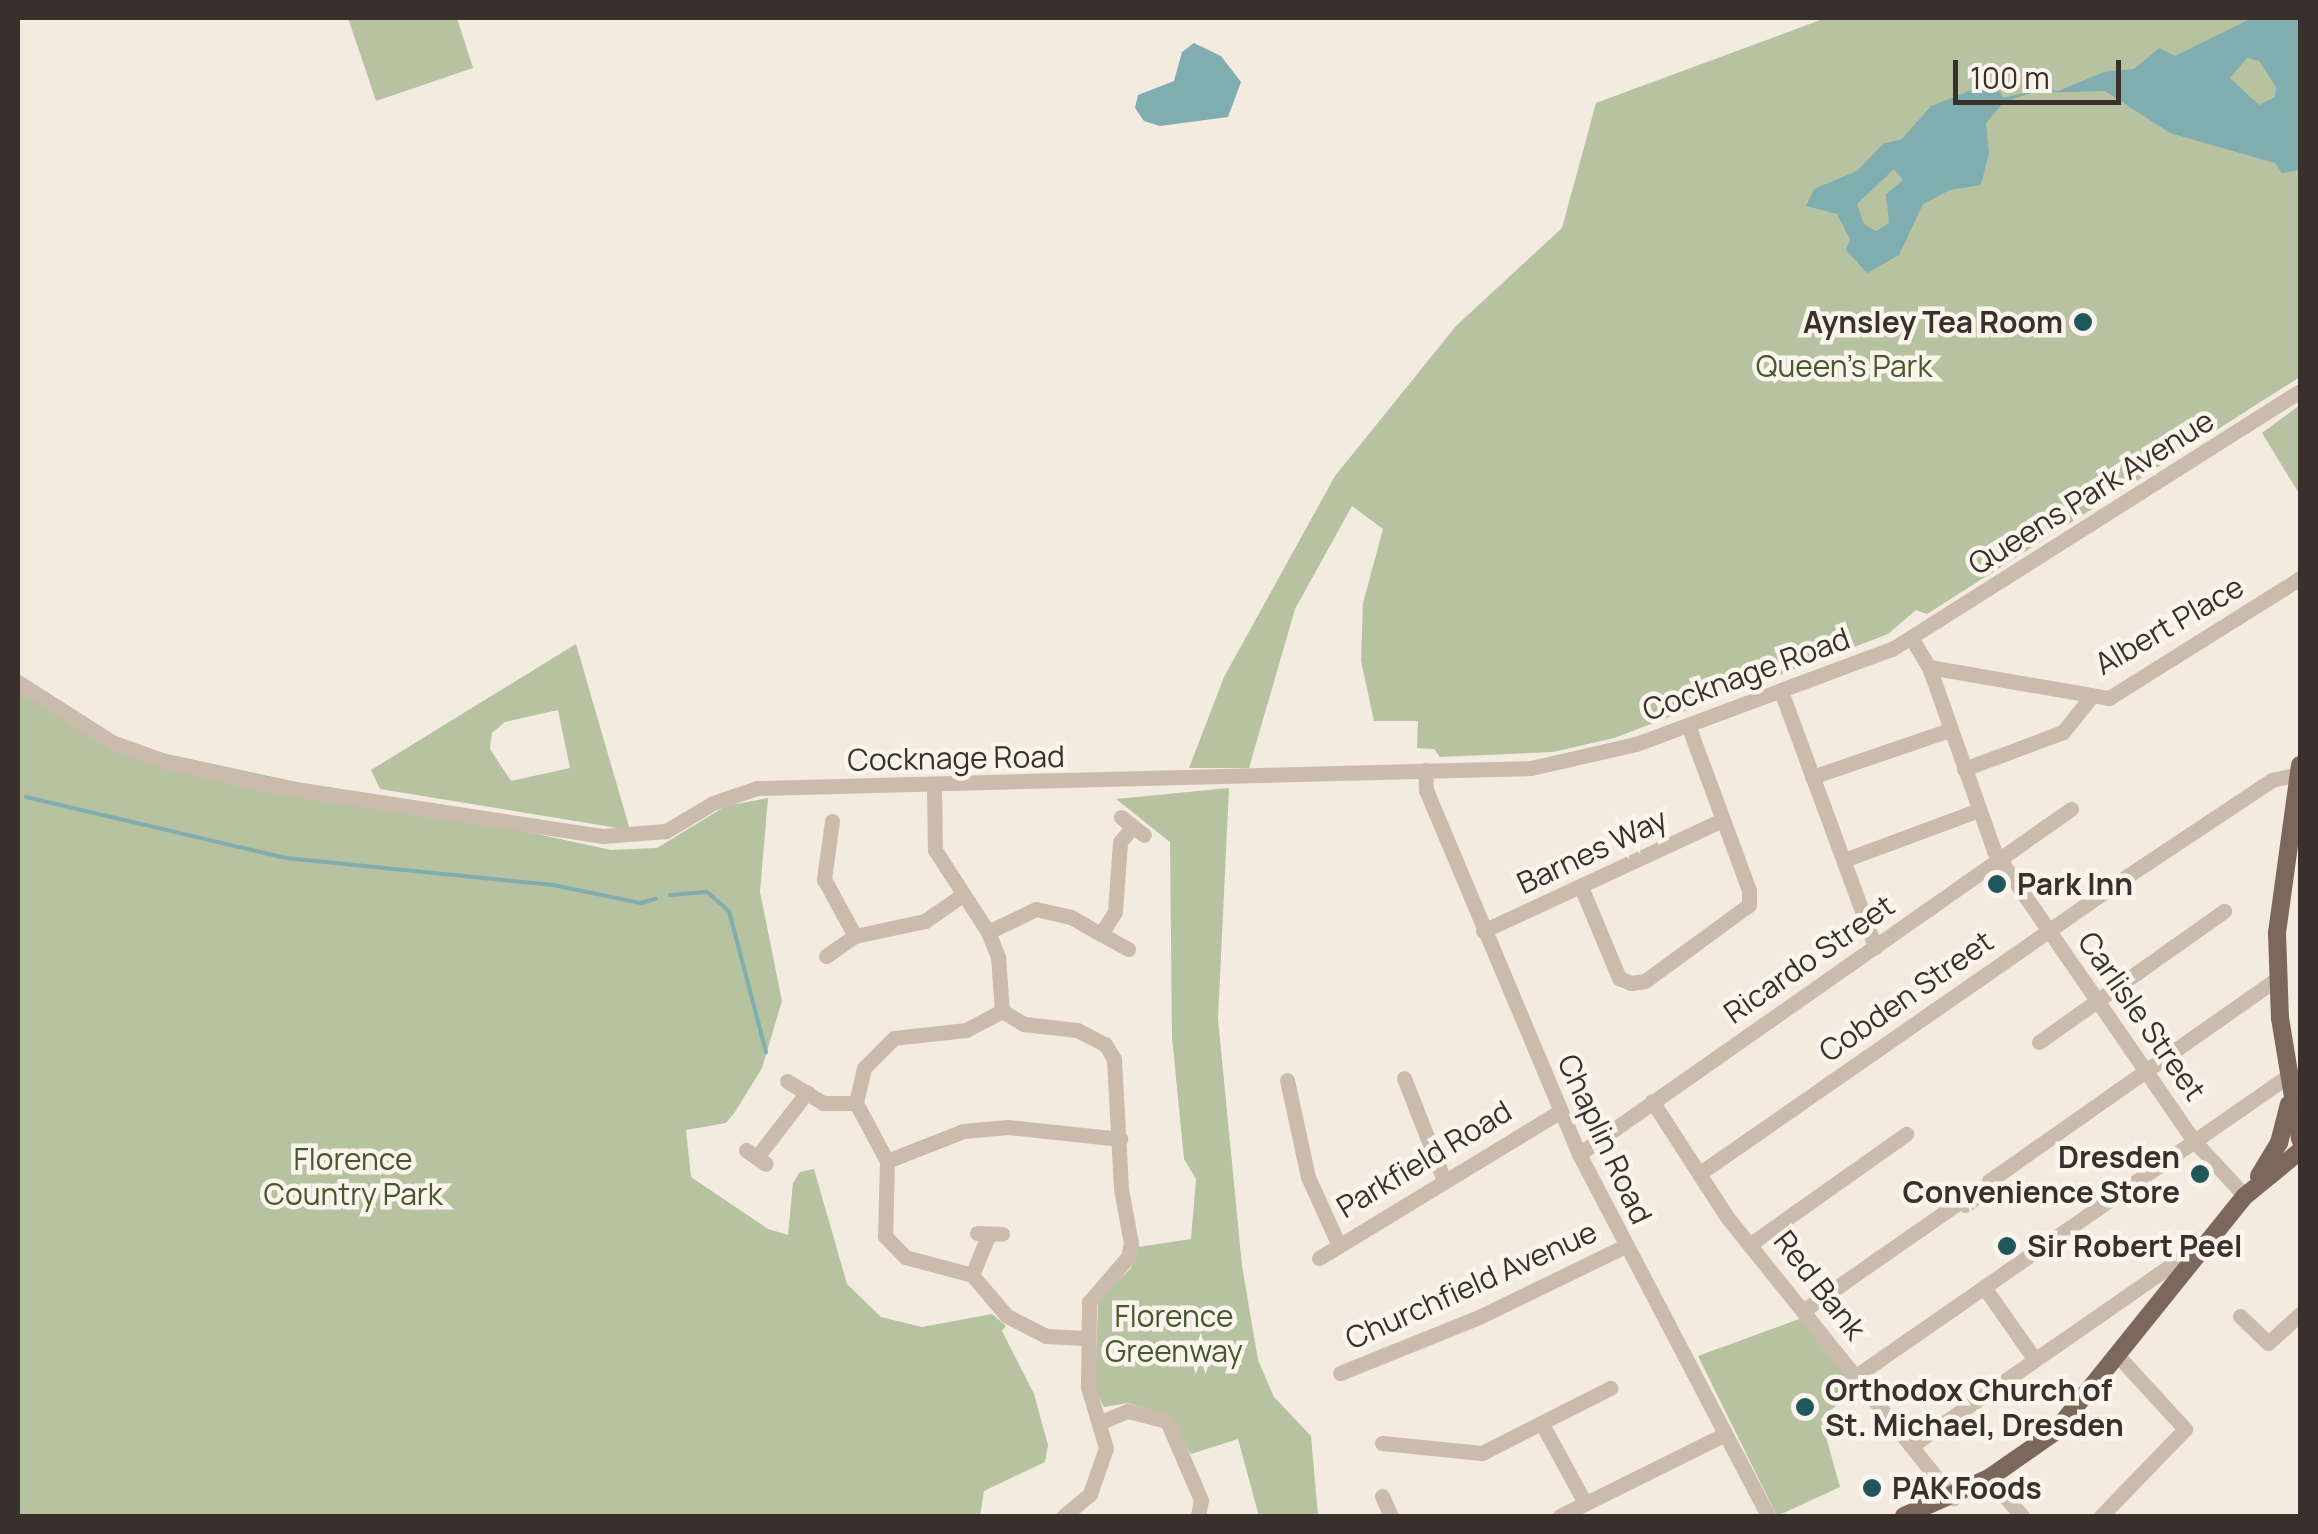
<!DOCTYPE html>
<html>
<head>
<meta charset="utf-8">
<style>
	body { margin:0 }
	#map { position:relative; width:2318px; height:1534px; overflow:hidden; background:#f3eae0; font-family:Manrope,sans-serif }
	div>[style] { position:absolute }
	.green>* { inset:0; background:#b6c2a0 }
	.water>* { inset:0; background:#80adaf }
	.stream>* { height:4px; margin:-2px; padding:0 2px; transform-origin:2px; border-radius:2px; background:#80adaf }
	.minor>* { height:15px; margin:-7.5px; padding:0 7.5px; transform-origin:7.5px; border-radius:7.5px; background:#cbbbac }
	.major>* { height:18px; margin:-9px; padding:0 9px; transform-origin:9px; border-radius:9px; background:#7b675c }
	.dots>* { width:28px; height:28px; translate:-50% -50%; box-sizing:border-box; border:5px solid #faf4ed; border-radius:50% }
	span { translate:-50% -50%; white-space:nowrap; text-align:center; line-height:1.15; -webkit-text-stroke:9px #faf4ed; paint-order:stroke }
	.poi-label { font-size:30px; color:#39302b; font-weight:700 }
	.right { translate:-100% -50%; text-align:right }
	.left { translate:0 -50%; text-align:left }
	.park-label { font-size:30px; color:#48572f }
	.street-label { font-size:30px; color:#39302b }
	.frame { position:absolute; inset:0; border:20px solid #39302b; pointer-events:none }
	.scale { position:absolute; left:1953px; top:60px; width:168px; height:45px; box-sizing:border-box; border:5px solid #39302b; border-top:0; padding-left:12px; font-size:30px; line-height:35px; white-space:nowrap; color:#39302b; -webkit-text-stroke:8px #faf4ed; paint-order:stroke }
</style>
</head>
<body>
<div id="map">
	<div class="green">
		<i style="clip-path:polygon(348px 18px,457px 18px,473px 68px,376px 101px)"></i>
		<i style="clip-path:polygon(1826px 18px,2300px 18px,2300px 377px,1927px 614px,1916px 610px,1888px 634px,1614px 738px,1553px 752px,1440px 757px,1434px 749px,1417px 748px,1418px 721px,1374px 721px,1361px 661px,1363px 603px,1383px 529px,1352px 506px,1295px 609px,1249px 768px,1189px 768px,1224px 677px,1335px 476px,1456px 326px,1562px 228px,1596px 103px)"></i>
		<i style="clip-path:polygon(2300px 405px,2300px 495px,2262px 433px)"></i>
		<i style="clip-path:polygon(evenodd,576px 644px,630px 830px,380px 789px,371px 770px,576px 644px,558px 710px,570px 768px,511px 781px,490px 749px,492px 733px,505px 722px,558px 710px)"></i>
		<i style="clip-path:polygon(18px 682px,112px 742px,611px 850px,657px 848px,726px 806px,768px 798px,760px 892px,782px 1001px,762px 1068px,735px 1112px,726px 1123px,686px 1130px,691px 1177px,768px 1229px,788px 1235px,793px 1183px,800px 1172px,814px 1169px,847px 1284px,881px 1317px,922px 1327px,992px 1314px,1006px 1326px,1002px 1331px,1034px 1394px,1048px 1445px,1045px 1462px,984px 1491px,980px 1516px,18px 1516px)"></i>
		<i style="clip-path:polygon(1229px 788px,1218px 1019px,1242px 1266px,1258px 1360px,1274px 1397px,1311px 1436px,1318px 1516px,1259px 1516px,1238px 1439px,1191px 1454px,1165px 1415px,1128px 1403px,1104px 1407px,1095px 1390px,1098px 1300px,1131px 1268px,1138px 1247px,1191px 1239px,1196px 1179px,1184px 1159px,1172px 1037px,1170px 842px,1116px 799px)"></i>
		<i style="clip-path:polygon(1805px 1317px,1857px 1387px,1821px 1419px,1840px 1487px,1777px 1516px,1698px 1356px)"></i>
	</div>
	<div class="water">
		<i style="clip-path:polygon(evenodd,2252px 18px,2300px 18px,2300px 170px,2282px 173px,2275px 163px,2170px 133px,2105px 91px,2031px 93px,2004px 102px,1986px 123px,1989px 153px,1981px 185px,1950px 190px,1923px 204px,1899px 255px,1867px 273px,1846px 250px,1850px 239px,1837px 214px,1806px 206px,1814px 189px,1857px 171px,1883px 144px,1902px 139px,1931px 106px,1995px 81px,2003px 98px,2042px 89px,2058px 91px,2104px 72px,2134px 69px,2159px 48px,2175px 56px,2252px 18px,2247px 58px,2259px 61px,2276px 87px,2275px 97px,2259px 105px,2230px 78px,2247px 58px,2252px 18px,1894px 169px,1903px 180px,1886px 194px,1889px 223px,1876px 231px,1864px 224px,1857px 204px,1894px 169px)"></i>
		<i style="clip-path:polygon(1194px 43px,1221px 56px,1241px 82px,1228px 117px,1160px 126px,1144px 121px,1135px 108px,1138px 95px,1174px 81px,1182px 52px)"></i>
	</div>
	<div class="stream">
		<i style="left:26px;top:797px;width:267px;rotate:13.2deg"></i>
		<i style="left:286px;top:858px;width:268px;rotate:5.8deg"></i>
		<i style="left:553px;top:885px;width:90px;rotate:11.6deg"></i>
		<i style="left:641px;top:903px;width:15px;rotate:-16deg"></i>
		<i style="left:670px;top:895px;width:37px;rotate:-5deg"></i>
		<i style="left:707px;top:892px;width:29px;rotate:41deg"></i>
		<i style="left:729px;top:911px;width:146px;rotate:75.3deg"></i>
	</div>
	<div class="minor">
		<i style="left:1912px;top:639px;width:33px;rotate:59deg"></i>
		<i style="left:1929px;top:667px;width:195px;rotate:70.5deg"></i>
		<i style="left:1994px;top:851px;width:354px;rotate:55.4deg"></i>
		<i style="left:2195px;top:1142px;width:74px;rotate:47.2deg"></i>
		<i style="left:1929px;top:667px;width:183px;rotate:9.8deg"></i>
		<i style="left:2109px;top:698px;width:226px;rotate:-32.1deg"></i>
		<i style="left:18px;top:682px;width:112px;rotate:32.6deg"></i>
		<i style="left:112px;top:742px;width:55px;rotate:20.1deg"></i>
		<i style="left:164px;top:761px;width:108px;rotate:12.9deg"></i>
		<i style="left:269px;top:785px;width:338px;rotate:8.7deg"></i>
		<i style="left:603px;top:836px;width:63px;rotate:-4.5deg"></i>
		<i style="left:666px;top:831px;width:55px;rotate:-30.8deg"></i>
		<i style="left:713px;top:803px;width:46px;rotate:-18.8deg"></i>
		<i style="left:757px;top:788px;width:774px;rotate:-1.48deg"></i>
		<i style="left:1531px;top:768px;width:108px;rotate:-12.9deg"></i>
		<i style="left:1636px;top:744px;width:273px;rotate:-20.4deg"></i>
		<i style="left:1892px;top:649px;width:483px;rotate:-32.3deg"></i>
		<i style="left:1781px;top:691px;width:273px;rotate:69.8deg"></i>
		<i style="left:1964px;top:769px;width:106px;rotate:-20.5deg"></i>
		<i style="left:2063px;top:732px;width:43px;rotate:-51.5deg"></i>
		<i style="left:1425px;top:770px;width:20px;rotate:87deg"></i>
		<i style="left:1426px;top:790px;width:395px;rotate:67.2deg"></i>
		<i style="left:1579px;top:1154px;width:408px;rotate:62.4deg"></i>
		<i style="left:1812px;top:777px;width:145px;rotate:-18.9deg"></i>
		<i style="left:934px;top:787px;width:63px;rotate:89.1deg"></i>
		<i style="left:935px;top:850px;width:98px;rotate:57.1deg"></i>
		<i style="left:988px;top:932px;width:27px;rotate:68deg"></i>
		<i style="left:998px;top:957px;width:54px;rotate:85.8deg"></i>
		<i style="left:1002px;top:1011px;width:26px;rotate:31deg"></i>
		<i style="left:1024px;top:1024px;width:53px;rotate:6.5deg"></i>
		<i style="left:1077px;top:1030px;width:31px;rotate:27deg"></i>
		<i style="left:1105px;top:1044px;width:17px;rotate:59deg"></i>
		<i style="left:1114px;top:1059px;width:130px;rotate:86.9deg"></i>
		<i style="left:1121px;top:1189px;width:55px;rotate:79.5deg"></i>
		<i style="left:1131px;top:1243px;width:14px;rotate:102deg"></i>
		<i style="left:1128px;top:1257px;width:60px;rotate:130.9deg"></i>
		<i style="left:1089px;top:1302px;width:85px;rotate:90.7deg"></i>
		<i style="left:1088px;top:1387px;width:64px;rotate:73.6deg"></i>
		<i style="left:1106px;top:1448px;width:49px;rotate:109.2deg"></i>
		<i style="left:1090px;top:1494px;width:34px;rotate:140deg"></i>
		<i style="left:1121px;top:817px;width:29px;rotate:38deg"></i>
		<i style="left:832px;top:821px;width:59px;rotate:97.9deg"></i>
		<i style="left:824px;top:879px;width:65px;rotate:61.5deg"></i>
		<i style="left:855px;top:936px;width:72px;rotate:-12.1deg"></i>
		<i style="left:925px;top:921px;width:44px;rotate:-34.8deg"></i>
		<i style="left:1844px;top:860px;width:144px;rotate:-20.3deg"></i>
		<i style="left:1581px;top:887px;width:99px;rotate:67.3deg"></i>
		<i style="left:1619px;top:978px;width:13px;rotate:23deg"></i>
		<i style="left:1631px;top:983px;width:14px;rotate:-8deg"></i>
		<i style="left:1645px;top:981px;width:129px;rotate:-36.2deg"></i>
		<i style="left:1749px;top:905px;width:15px;rotate:-90deg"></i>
		<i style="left:1749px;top:890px;width:176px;rotate:-110.3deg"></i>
		<i style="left:1483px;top:931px;width:264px;rotate:-24.9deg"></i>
		<i style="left:988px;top:932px;width:53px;rotate:-25.6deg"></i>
		<i style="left:1036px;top:909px;width:36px;rotate:13deg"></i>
		<i style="left:1071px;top:917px;width:34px;rotate:30deg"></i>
		<i style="left:1101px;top:934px;width:26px;rotate:-58deg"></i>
		<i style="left:1115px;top:912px;width:70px;rotate:-85.9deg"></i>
		<i style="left:1120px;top:842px;width:19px;rotate:-51deg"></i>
		<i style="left:1101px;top:934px;width:31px;rotate:29deg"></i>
		<i style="left:826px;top:956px;width:35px;rotate:-35deg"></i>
		<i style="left:1002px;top:1011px;width:41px;rotate:152.2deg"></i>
		<i style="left:966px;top:1030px;width:72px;rotate:173.7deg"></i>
		<i style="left:894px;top:1038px;width:42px;rotate:135deg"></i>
		<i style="left:864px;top:1068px;width:36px;rotate:103deg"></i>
		<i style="left:856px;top:1103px;width:66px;rotate:61.9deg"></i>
		<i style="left:887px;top:1161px;width:75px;rotate:91.5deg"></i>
		<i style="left:885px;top:1236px;width:29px;rotate:46deg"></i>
		<i style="left:905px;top:1257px;width:69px;rotate:15deg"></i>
		<i style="left:972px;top:1275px;width:54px;rotate:49.5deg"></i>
		<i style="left:1007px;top:1316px;width:44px;rotate:27.1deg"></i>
		<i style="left:1046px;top:1336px;width:39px;rotate:3deg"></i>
		<i style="left:2039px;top:1042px;width:227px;rotate:-35.3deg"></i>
		<i style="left:1404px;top:1078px;width:110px;rotate:68.6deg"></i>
		<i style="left:1287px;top:1080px;width:99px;rotate:77.8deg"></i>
		<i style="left:1308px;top:1177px;width:72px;rotate:65.6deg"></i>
		<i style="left:787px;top:1081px;width:42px;rotate:31.4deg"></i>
		<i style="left:823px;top:1103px;width:33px"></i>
		<i style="left:1652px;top:1101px;width:138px;rotate:57.1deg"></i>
		<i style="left:1727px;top:1217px;width:361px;rotate:51.2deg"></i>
		<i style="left:746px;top:1150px;width:24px;rotate:35deg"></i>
		<i style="left:1579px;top:1154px;width:601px;rotate:-35.04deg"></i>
		<i style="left:757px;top:1157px;width:82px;rotate:-52.4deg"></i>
		<i style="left:887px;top:1161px;width:82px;rotate:-21.5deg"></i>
		<i style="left:963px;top:1131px;width:45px;rotate:-5.1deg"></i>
		<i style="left:1008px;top:1127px;width:113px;rotate:6.1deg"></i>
		<i style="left:1700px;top:1173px;width:522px;rotate:-34.79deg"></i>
		<i style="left:2129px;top:875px;width:172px;rotate:-33.6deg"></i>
		<i style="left:2272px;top:780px;width:27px;rotate:-13deg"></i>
		<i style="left:1965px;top:1205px;width:33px;rotate:-35deg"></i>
		<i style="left:1992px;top:1186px;width:6px;rotate:-121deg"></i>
		<i style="left:1989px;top:1181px;width:353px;rotate:-35.1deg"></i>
		<i style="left:977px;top:1233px;width:25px;rotate:2deg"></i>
		<i style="left:1752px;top:1243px;width:189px;rotate:-35.3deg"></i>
		<i style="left:1319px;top:1258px;width:281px;rotate:-31.3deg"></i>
		<i style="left:972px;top:1275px;width:44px;rotate:-67.5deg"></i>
		<i style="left:1984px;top:1287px;width:85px;rotate:55deg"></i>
		<i style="left:1807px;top:1308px;width:188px;rotate:-34.8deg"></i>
		<i style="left:2240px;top:1316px;width:39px;rotate:44deg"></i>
		<i style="left:2268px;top:1343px;width:43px;rotate:-42.2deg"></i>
		<i style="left:1340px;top:1373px;width:150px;rotate:-21.9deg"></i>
		<i style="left:1479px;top:1317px;width:162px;rotate:-25.9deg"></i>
		<i style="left:1856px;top:1376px;width:526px;rotate:-34.78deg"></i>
		<i style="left:1103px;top:1421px;width:27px;rotate:-22deg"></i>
		<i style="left:1128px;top:1411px;width:40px;rotate:14.4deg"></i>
		<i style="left:1167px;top:1421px;width:86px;rotate:66.7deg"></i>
		<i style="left:1201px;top:1500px;width:16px;rotate:101deg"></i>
		<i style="left:1542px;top:1424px;width:90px;rotate:61.4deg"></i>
		<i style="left:1382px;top:1443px;width:100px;rotate:5.7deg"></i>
		<i style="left:1482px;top:1453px;width:144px;rotate:-26.9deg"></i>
		<i style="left:1911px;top:1446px;width:361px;rotate:-34.8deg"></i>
		<i style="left:1989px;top:1478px;width:50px;rotate:49deg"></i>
		<i style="left:1382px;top:1496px;width:22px;rotate:66deg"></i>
		<i style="left:1560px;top:1516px;width:184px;rotate:-26.4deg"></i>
		<i style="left:2101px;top:1516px;width:121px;rotate:-46deg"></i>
		<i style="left:2185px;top:1429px;width:96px;rotate:-132.5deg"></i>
	</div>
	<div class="major">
		<i style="left:2300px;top:765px;width:170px;rotate:97.8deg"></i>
		<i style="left:2277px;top:933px;width:85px;rotate:88deg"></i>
		<i style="left:2280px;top:1018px;width:123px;rotate:80.6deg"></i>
		<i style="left:2259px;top:1176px;width:39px;rotate:-59deg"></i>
		<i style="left:2279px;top:1143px;width:40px;rotate:-75.6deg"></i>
		<i style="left:1904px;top:1516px;width:93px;rotate:-24.1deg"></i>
		<i style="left:1989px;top:1478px;width:80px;rotate:-34.9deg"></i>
		<i style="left:2055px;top:1432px;width:303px;rotate:-51.2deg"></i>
		<i style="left:2245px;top:1196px;width:71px;rotate:-39.3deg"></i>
	</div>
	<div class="dots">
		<i style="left:2083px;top:322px;background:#21565a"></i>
		<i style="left:1997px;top:884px;background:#21565a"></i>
		<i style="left:2200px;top:1174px;background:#21565a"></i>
		<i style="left:2007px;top:1246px;background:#21565a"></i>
		<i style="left:1805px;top:1407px;background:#21565a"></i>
		<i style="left:1872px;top:1488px;background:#21565a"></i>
	</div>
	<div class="poi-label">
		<span class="right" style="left:2063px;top:322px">Aynsley Tea Room</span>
		<span class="left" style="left:2017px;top:884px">Park Inn</span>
		<span class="right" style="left:2180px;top:1174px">Dresden<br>Convenience Store</span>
		<span class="left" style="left:2027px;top:1246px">Sir Robert Peel</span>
		<span class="left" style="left:1825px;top:1407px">Orthodox Church of<br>St. Michael, Dresden</span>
		<span class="left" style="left:1892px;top:1488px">PAK Foods</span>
	</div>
	<div class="park-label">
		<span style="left:1844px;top:366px">Queen's Park</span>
		<span style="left:353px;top:1176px">Florence<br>Country Park</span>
		<span style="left:1174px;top:1333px">Florence<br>Greenway</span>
	</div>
	<div class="street-label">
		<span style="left:2091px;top:492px;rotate:-32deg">Queens Park Avenue</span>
		<span style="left:2169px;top:625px;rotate:-30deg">Albert Place</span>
		<span style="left:1746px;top:674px;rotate:-20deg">Cocknage Road</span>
		<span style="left:956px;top:758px;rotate:-1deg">Cocknage Road</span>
		<span style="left:1592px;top:851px;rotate:-25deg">Barnes Way</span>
		<span style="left:1809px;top:959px;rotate:-35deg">Ricardo Street</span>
		<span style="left:1906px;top:996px;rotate:-35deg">Cobden Street</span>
		<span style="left:2142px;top:1016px;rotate:55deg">Carlisle Street</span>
		<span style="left:1605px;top:1139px;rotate:65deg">Chaplin Road</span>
		<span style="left:1424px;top:1159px;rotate:-31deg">Parkfield Road</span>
		<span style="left:1471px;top:1285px;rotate:-24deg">Churchfield Avenue</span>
		<span style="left:1820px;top:1285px;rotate:52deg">Red Bank</span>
	</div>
	<div class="frame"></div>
	<div class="scale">100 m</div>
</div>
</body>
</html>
